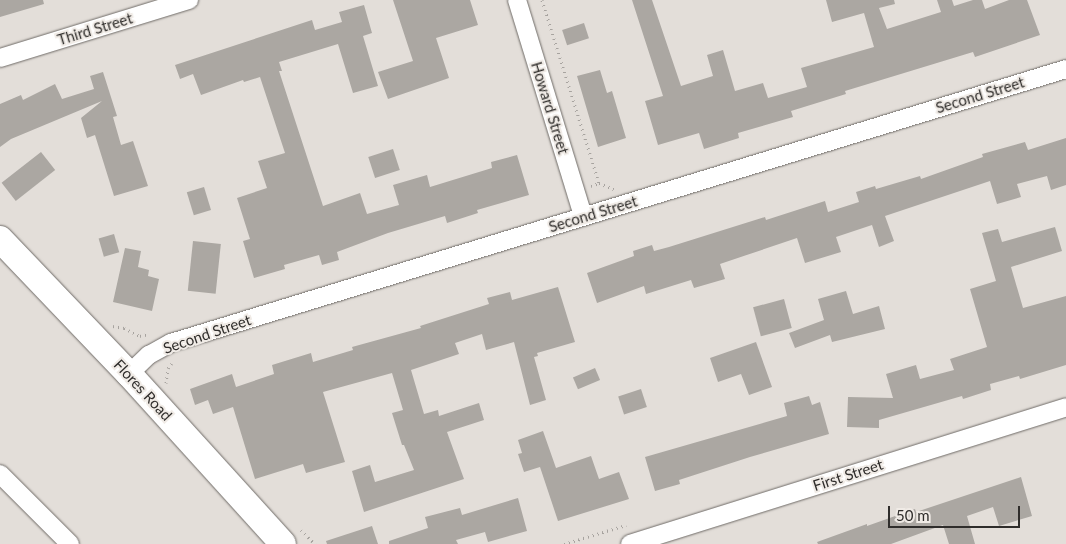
<!DOCTYPE html>
<html>
<head>
<meta charset="utf-8">
<style>
	body { margin:0 }
	#map { position:relative; width:1066px; height:544px; overflow:hidden; background:#e3ded9; font-family:Lato,sans-serif }
	div>[style] { position:absolute }
	.building>* { inset:0; background:#aba7a2; transform-origin:0 0 }
	.path>* { height:3px; margin-top:-1.5px; transform-origin:0; background:repeating-linear-gradient(90deg,#a7a39f 0 1px,transparent 0 5px) }
	.roads { filter:drop-shadow(0 0 1px #6f6b67) drop-shadow(0 0 1px #6f6b67) }
	.street>* { height:18px; margin:-9px; padding:0 9px; transform-origin:9px; border-radius:9px; background:#fff }
	.secondary>* { height:26px; margin:-13px; padding:0 13px; transform-origin:13px; border-radius:13px; background:#fff }
	span { translate:-50% -50%; white-space:nowrap; text-align:center; line-height:1.15; -webkit-text-stroke:4px #f0ebe6; paint-order:stroke }
	.street-label { font-size:15px; color:#2f2d2b }
	.scale { position:absolute; left:888px; top:506px; width:132px; height:22px; box-sizing:border-box; border:2px solid #2f2d2b; border-top:0; padding-left:6px; font-size:15px; line-height:18px; white-space:nowrap; color:#2f2d2b; -webkit-text-stroke:4px #f0ebe6; paint-order:stroke }
</style>
</head>
<body>
<div id="map">
	<div class="building">
		<i style="clip-path:polygon(0 0,43px 0,44px 4px,0 17px)"></i>
		<i style="clip-path:polygon(393px 0,470px 0,478px 25px,436px 38px,449px 78px,388px 99px,378px 72px,413px 61px)"></i>
		<i style="clip-path:polygon(632px 0,652px 0,681px 86px,713px 76px,707px 55px,723px 50px,735px 91px,763px 83px,768px 98px,807px 87px,801px 68px,874px 47px,864px 13px,832px 22px,826px 0,894px 0,895px 4px,879px 8px,887px 29px,941px 12px,937px 0,952px 0,954px 6px,973px 0,982px 0,985px 9px,1009px 0,1027px 0,1040px 35px,975px 57px,973px 52px,845px 91px,846px 94px,791px 111px,793px 117px,738px 133px,739px 138px,704px 149px,699px 133px,658px 145px,645px 101px,663px 96px)"></i>
		<i style="clip-path:polygon(364px 5px,372px 33px,363px 36px,378px 86px,353px 93px,338px 44px,279px 62px,282px 71px,279px 71px,323px 206px,360px 193px,367px 214px,399px 205px,393px 185px,427px 175px,430px 187px,492px 168px,491px 162px,517px 155px,529px 195px,477px 210px,478px 213px,447px 223px,445px 216px,388px 233px,337px 252px,339px 260px,322px 265px,319px 255px,284px 265px,285px 269px,254px 278px,243px 241px,250px 239px,237px 198px,267px 188px,258px 161px,285px 153px,260px 77px,244px 82px,243px 80px,201px 95px,193px 74px,180px 79px,175px 65px,312px 20px,315px 30px,342px 22px,339px 12px)"></i>
		<i style="left:584px;top:23px;width:16px;height:23px;rotate:72deg"></i>
		<i style="clip-path:polygon(600px 70px,607px 93px,612px 91px,626px 138px,598px 147px,577px 76px)"></i>
		<i style="clip-path:polygon(103px 72px,117px 116px,113px 117px,121px 145px,133px 141px,148px 186px,114px 196px,95px 135px,87px 138px,81px 118px,102px 101px,11px 139px,0 147px,0 104px,21px 95px,23px 100px,55px 84px,62px 99px,94px 89px,90px 76px)"></i>
		<i style="clip-path:polygon(1066px 138px,1066px 185px,1051px 190px,1047px 176px,1017px 184px,1021px 197px,997px 204px,990px 181px,885px 216px,894px 241px,879px 247px,872px 225px,836px 237px,841px 252px,805px 263px,797px 238px,720px 264px,725px 279px,694px 288px,691px 280px,646px 294px,644px 286px,597px 303px,587px 273px,634px 256px,633px 251px,652px 245px,654px 251px,669px 247px,765px 217px,766px 220px,825px 201px,828px 212px,859px 202px,856px 192px,875px 186px,876px 189px,920px 176px,921px 179px,983px 157px,982px 154px,1025px 142px,1028px 150px)"></i>
		<i style="left:393px;top:149px;width:22px;height:26px;rotate:72deg"></i>
		<i style="left:41px;top:152px;width:23px;height:50px;rotate:52deg"></i>
		<i style="left:204px;top:187px;width:24px;height:18px;rotate:73deg"></i>
		<i style="clip-path:polygon(1055px 227px,1062px 251px,1011px 267px,1023px 308px,1066px 296px,1066px 365px,1020px 379px,1019px 376px,990px 384px,991px 390px,963px 399px,962px 396px,879px 420px,879px 428px,847px 427px,848px 397px,893px 398px,886px 374px,916px 365px,920px 379px,954px 370px,950px 359px,987px 347px,970px 289px,996px 281px,982px 233px,998px 229px,1002px 242px)"></i>
		<i style="left:114px;top:234px;width:19px;height:16px;rotate:74deg"></i>
		<i style="left:193px;top:241px;width:28px;height:50px;rotate:6deg"></i>
		<i style="clip-path:polygon(125px 248px,141px 251px,138px 267px,149px 270px,148px 276px,159px 279px,152px 311px,113px 302px)"></i>
		<i style="clip-path:polygon(558px 287px,575px 342px,537px 353px,538px 356px,534px 357px,546px 400px,530px 405px,514px 342px,486px 350px,482px 334px,455px 343px,459px 354px,411px 370px,424px 414px,438px 410px,439px 416px,479px 403px,484px 420px,447px 432px,464px 479px,364px 512px,352px 471px,370px 465px,375px 482px,414px 470px,404px 445px,402px 445px,392px 413px,403px 410px,392px 373px,323px 392px,345px 462px,306px 473px,303px 464px,255px 479px,233px 407px,213px 414px,208px 400px,195px 405px,190px 389px,232px 374px,236px 387px,274px 374px,272px 365px,311px 353px,313px 362px,353px 350px,352px 347px,421px 328px,420px 326px,489px 304px,487px 298px,510px 292px,512px 300px)"></i>
		<i style="clip-path:polygon(846px 291px,853px 314px,879px 306px,885px 329px,832px 342px,830px 335px,795px 348px,789px 333px,824px 320px,818px 299px)"></i>
		<i style="left:784px;top:299px;width:30px;height:32px;rotate:75deg"></i>
		<i style="clip-path:polygon(756px 342px,772px 387px,749px 395px,741px 374px,718px 382px,710px 358px)"></i>
		<i style="left:595px;top:368px;width:13px;height:24px;rotate:67deg"></i>
		<i style="left:641px;top:389px;width:19px;height:24px;rotate:72deg"></i>
		<i style="clip-path:polygon(809px 396px,812px 405px,820px 402px,829px 434px,750px 457px,679px 480px,680px 484px,655px 491px,645px 457px,787px 416px,784px 403px)"></i>
		<i style="clip-path:polygon(543px 431px,556px 468px,591px 456px,599px 479px,619px 472px,629px 499px,558px 521px,540px 467px,524px 472px,518px 454px,522px 453px,518px 440px)"></i>
		<i style="clip-path:polygon(1021px 477px,1032px 516px,999px 526px,993px 507px,967px 516px,975px 544px,949px 544px,943px 525px,891px 544px,818px 544px,817px 542px,867px 524px,867px 526px,915px 509px,916px 512px)"></i>
		<i style="clip-path:polygon(518px 498px,527px 531px,488px 542px,485px 532px,456px 540px,458px 544px,389px 544px,389px 541px,428px 528px,425px 517px,460px 508px,462px 515px)"></i>
		<i style="clip-path:polygon(372px 526px,378px 544px,327px 544px,326px 541px)"></i>
	</div>
	<div class="path">
		<i style="left:542px;top:0;width:192px;rotate:72.7deg"></i>
		<i style="left:591px;top:186px;width:9px;rotate:-21deg"></i>
		<i style="left:599px;top:183px;width:16px;rotate:22deg"></i>
		<i style="left:113px;top:326px;width:11px;rotate:10deg"></i>
		<i style="left:124px;top:328px;width:18px;rotate:27deg"></i>
		<i style="left:140px;top:336px;width:9px;rotate:-13deg"></i>
		<i style="left:166px;top:383px;width:15px;rotate:-82deg"></i>
		<i style="left:168px;top:368px;width:6px;rotate:-51deg"></i>
		<i style="left:301px;top:530px;width:20px;rotate:45deg"></i>
		<i style="left:564px;top:544px;width:65px;rotate:-17deg"></i>
	</div>
	<div class="roads">
		<div class="street">
			<i style="left:517px;top:0;width:226px;rotate:73deg"></i>
			<i style="left:0;top:58px;width:198px;rotate:-17.1deg"></i>
			<i style="left:129px;top:374px;width:28px;rotate:-44deg"></i>
			<i style="left:149px;top:355px;width:25px;rotate:-29deg"></i>
			<i style="left:171px;top:343px;width:936px;rotate:-17.02deg"></i>
			<i style="left:0;top:474px;width:99px;rotate:45deg"></i>
			<i style="left:630px;top:544px;width:457px;rotate:-17.4deg"></i>
		</div>
		<div class="secondary">
			<i style="left:0;top:239px;width:187px;rotate:46.3deg"></i>
			<i style="left:129px;top:374px;width:229px;rotate:47.8deg"></i>
		</div>
	</div>
	<div class="street-label">
		<span style="left:95px;top:29px;rotate:-17deg">Third Street</span>
		<span style="left:980px;top:95px;rotate:-17deg">Second Street</span>
		<span style="left:550px;top:108px;rotate:73deg">Howard Street</span>
		<span style="left:593px;top:214px;rotate:-17deg">Second Street</span>
		<span style="left:207px;top:334px;rotate:-19deg">Second Street</span>
		<span style="left:143px;top:390px;rotate:47deg">Flores Road</span>
		<span style="left:848px;top:475px;rotate:-18deg">First Street</span>
	</div>
	<div class="scale">50 m</div>
</div>
</body>
</html>
